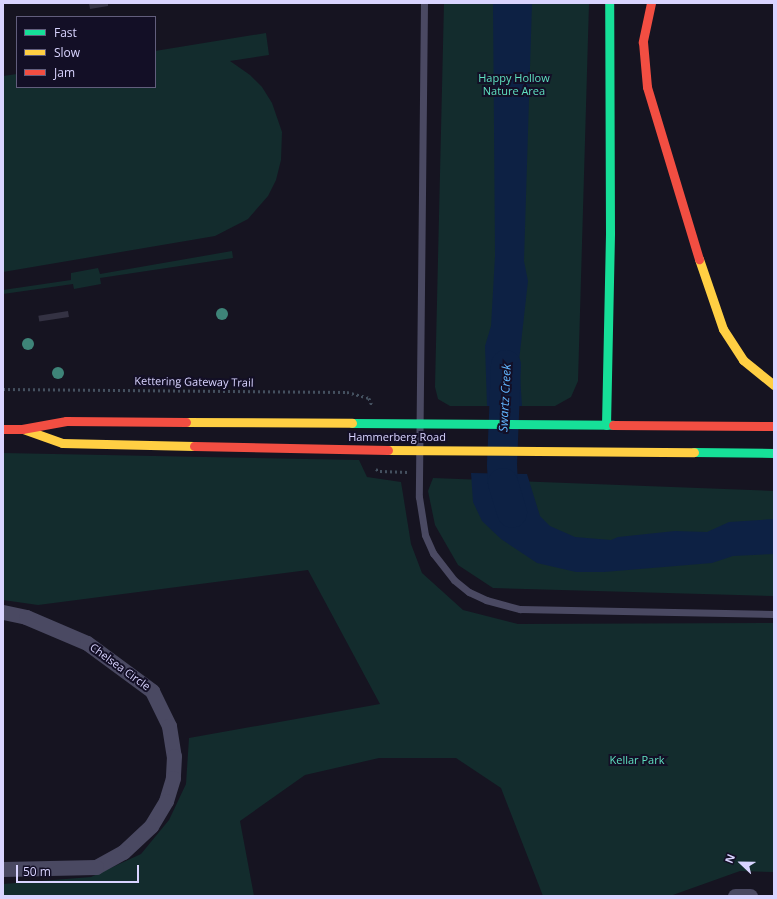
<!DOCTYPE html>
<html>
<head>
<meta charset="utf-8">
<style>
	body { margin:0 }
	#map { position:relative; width:777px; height:899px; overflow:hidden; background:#161421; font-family:"Open Sans",sans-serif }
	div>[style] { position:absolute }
	.green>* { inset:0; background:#132c2d }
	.water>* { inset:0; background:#0d2144 }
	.river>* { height:30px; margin:-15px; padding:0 15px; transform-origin:15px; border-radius:15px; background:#0d2144 }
	.building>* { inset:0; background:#343243; transform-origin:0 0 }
	.path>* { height:2.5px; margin-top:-1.25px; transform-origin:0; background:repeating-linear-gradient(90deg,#44505f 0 2px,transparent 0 5px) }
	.lane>* { height:7px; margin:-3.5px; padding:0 3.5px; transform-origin:3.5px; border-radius:3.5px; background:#4a4962 }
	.street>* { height:15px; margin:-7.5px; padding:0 7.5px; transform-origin:7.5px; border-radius:7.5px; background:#4a4962 }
	.fast>* { height:9px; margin:-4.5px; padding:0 4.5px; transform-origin:4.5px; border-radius:4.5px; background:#16e098 }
	.slow>* { height:9px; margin:-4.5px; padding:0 4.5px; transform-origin:4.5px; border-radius:4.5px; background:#ffcf43 }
	.jam>* { height:9px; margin:-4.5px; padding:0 4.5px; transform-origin:4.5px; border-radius:4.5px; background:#f24e42 }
	.trees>* { width:12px; height:12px; margin:-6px; border-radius:50%; background:#3e8478 }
	span { translate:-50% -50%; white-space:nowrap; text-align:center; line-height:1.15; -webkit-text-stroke:4px #130f26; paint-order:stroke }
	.park-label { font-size:11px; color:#5fe0c0 }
	.street-label { font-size:11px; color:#d9d4ff }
	.water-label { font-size:12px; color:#62b6ff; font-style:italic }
	.frame { position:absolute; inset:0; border:4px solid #d9d4ff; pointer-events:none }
	.legend { position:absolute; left:16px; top:16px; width:140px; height:72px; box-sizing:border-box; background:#130f26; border:1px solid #625e7d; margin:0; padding:5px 7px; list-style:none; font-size:12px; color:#d9d4ff }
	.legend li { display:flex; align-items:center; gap:8px; height:20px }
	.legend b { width:20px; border:1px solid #625e7d }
	.north { position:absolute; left:721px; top:843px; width:40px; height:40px; -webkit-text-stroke:3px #130f26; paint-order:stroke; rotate:292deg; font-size:11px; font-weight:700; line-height:16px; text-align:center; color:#d9d4ff }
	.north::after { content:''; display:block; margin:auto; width:14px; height:18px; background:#d9d4ff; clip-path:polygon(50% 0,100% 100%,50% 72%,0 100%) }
	.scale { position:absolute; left:16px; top:865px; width:123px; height:18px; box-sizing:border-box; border:2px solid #d9d4ff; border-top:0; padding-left:5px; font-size:12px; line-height:14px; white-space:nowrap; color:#d9d4ff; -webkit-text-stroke:3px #130f26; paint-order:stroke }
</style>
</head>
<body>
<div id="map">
	<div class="green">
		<i style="clip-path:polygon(444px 3px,589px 3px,578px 381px,571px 397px,555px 406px,450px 406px,438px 399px,435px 387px)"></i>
		<i style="clip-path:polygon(266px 33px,269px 55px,230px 61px,250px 75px,262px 87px,272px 103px,282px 132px,281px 160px,276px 180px,268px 196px,248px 219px,215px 236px,3px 272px,3px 76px,17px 74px,17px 87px,155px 87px,155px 51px)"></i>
		<i style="clip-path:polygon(232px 251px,233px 258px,100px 278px,101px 284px,74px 289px,73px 284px,3px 294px,3px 290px,71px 280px,71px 273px,98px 268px,100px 274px)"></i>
		<i style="clip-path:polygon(3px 453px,359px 460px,367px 477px,401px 482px,411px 544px,422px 573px,463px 610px,518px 624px,774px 623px,774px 872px,740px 871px,670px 896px,543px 896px,501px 788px,456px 758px,379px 758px,305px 775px,240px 821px,254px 896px,3px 896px,3px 884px,91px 877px,141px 854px,169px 820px,186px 784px,189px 738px,380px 704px,308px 570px,38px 605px,3px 600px)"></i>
		<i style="clip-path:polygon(433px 478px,774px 491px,774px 596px,493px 588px,458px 565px,435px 525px,428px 491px)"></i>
	</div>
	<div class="water">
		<i style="clip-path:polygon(493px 3px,532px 3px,524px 261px,528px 281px,519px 361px,522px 406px,487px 406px,485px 346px,491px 326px,495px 256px)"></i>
		<i style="clip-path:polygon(471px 473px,527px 474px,540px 516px,550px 526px,575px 537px,611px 540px,618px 537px,675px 531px,707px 532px,729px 522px,774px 519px,774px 554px,733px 556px,712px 563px,604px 572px,576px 572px,537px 563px,501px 539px,482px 521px,473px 502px)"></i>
	</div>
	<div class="river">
		<i style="left:506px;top:365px;width:100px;rotate:92.3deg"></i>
		<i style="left:502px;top:465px;width:18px;rotate:87deg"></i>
		<i style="left:503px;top:483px;width:31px;rotate:73deg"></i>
	</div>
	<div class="building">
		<i style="clip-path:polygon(89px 3px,108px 3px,108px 6px,90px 9px)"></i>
		<i style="left:68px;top:311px;width:6px;height:30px;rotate:81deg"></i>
	</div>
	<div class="path">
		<i style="left:3px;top:389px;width:344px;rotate:0.5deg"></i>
		<i style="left:347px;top:392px;width:23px;rotate:15deg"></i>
		<i style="left:369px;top:398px;width:8px;rotate:67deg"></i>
		<i style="left:376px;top:469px;width:4px;rotate:27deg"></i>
		<i style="left:380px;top:471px;width:28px;rotate:2deg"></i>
	</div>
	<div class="lane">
		<i style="left:424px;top:3px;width:494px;rotate:90.6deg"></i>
		<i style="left:419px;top:497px;width:38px;rotate:81deg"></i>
		<i style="left:425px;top:535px;width:20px;rotate:66deg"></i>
		<i style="left:433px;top:553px;width:34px;rotate:52deg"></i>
		<i style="left:454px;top:580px;width:19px;rotate:39deg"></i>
		<i style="left:469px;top:592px;width:19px;rotate:25deg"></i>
		<i style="left:486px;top:600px;width:35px;rotate:15deg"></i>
		<i style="left:520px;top:609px;width:254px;rotate:1.1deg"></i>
	</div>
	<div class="street">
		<i style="left:3px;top:612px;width:24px;rotate:12deg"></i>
		<i style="left:26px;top:617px;width:66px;rotate:23.1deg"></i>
		<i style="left:87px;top:643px;width:81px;rotate:36.4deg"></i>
		<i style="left:152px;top:691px;width:39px;rotate:64deg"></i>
		<i style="left:169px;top:726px;width:30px;rotate:81deg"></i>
		<i style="left:174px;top:756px;width:22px;rotate:93deg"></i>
		<i style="left:173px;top:778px;width:24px;rotate:107deg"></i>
		<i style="left:166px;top:801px;width:29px;rotate:121deg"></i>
		<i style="left:151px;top:826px;width:38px;rotate:137deg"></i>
		<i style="left:123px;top:852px;width:31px;rotate:151deg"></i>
		<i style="left:96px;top:867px;width:93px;rotate:178.8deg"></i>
		<i style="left:735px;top:896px;width:15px"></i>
	</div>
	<div class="fast">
		<i style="left:352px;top:423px;width:261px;rotate:0.4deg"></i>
		<i style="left:606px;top:425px;width:192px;rotate:-88.8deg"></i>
		<i style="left:610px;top:233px;width:230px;rotate:-90.2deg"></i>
		<i style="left:694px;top:452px;width:80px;rotate:0.7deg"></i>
	</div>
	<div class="slow">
		<i style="left:699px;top:259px;width:74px;rotate:71.1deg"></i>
		<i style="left:723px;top:329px;width:37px;rotate:57deg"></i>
		<i style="left:743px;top:360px;width:40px;rotate:39deg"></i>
		<i style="left:186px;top:422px;width:166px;rotate:0.3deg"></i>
		<i style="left:23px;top:429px;width:41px;rotate:19.7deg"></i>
		<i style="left:62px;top:443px;width:132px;rotate:1.3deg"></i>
		<i style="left:388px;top:450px;width:306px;rotate:0.4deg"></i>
	</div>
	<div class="jam">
		<i style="left:651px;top:3px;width:40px;rotate:102deg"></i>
		<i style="left:643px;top:42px;width:45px;rotate:84.9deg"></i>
		<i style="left:647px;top:87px;width:180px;rotate:73.2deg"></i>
		<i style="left:613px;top:425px;width:161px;rotate:0.4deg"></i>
		<i style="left:3px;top:429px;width:19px"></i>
		<i style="left:22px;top:429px;width:45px;rotate:-10.3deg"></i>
		<i style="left:66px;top:421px;width:120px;rotate:0.5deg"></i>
		<i style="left:194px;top:446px;width:194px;rotate:1.2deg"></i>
	</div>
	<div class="trees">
		<i style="left:222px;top:314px"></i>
		<i style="left:28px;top:344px"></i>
		<i style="left:58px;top:373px"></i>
	</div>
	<div class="park-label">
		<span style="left:514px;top:85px">Happy Hollow<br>Nature Area</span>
		<span style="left:637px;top:760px">Kellar Park</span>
	</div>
	<div class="street-label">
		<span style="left:194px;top:382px;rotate:1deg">Kettering Gateway Trail</span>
		<span style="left:397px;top:437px">Hammerberg Road</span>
		<span style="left:120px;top:667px;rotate:36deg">Chelsea Circle</span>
	</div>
	<div class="water-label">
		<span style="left:505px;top:398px;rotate:-87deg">Swartz Creek</span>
	</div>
	<div class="frame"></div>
	<ul class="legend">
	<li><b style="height:5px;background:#16e098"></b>Fast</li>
	<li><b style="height:5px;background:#ffcf43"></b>Slow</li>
	<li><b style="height:5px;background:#f24e42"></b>Jam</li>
	</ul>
	<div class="north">N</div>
	<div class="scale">50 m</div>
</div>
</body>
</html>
